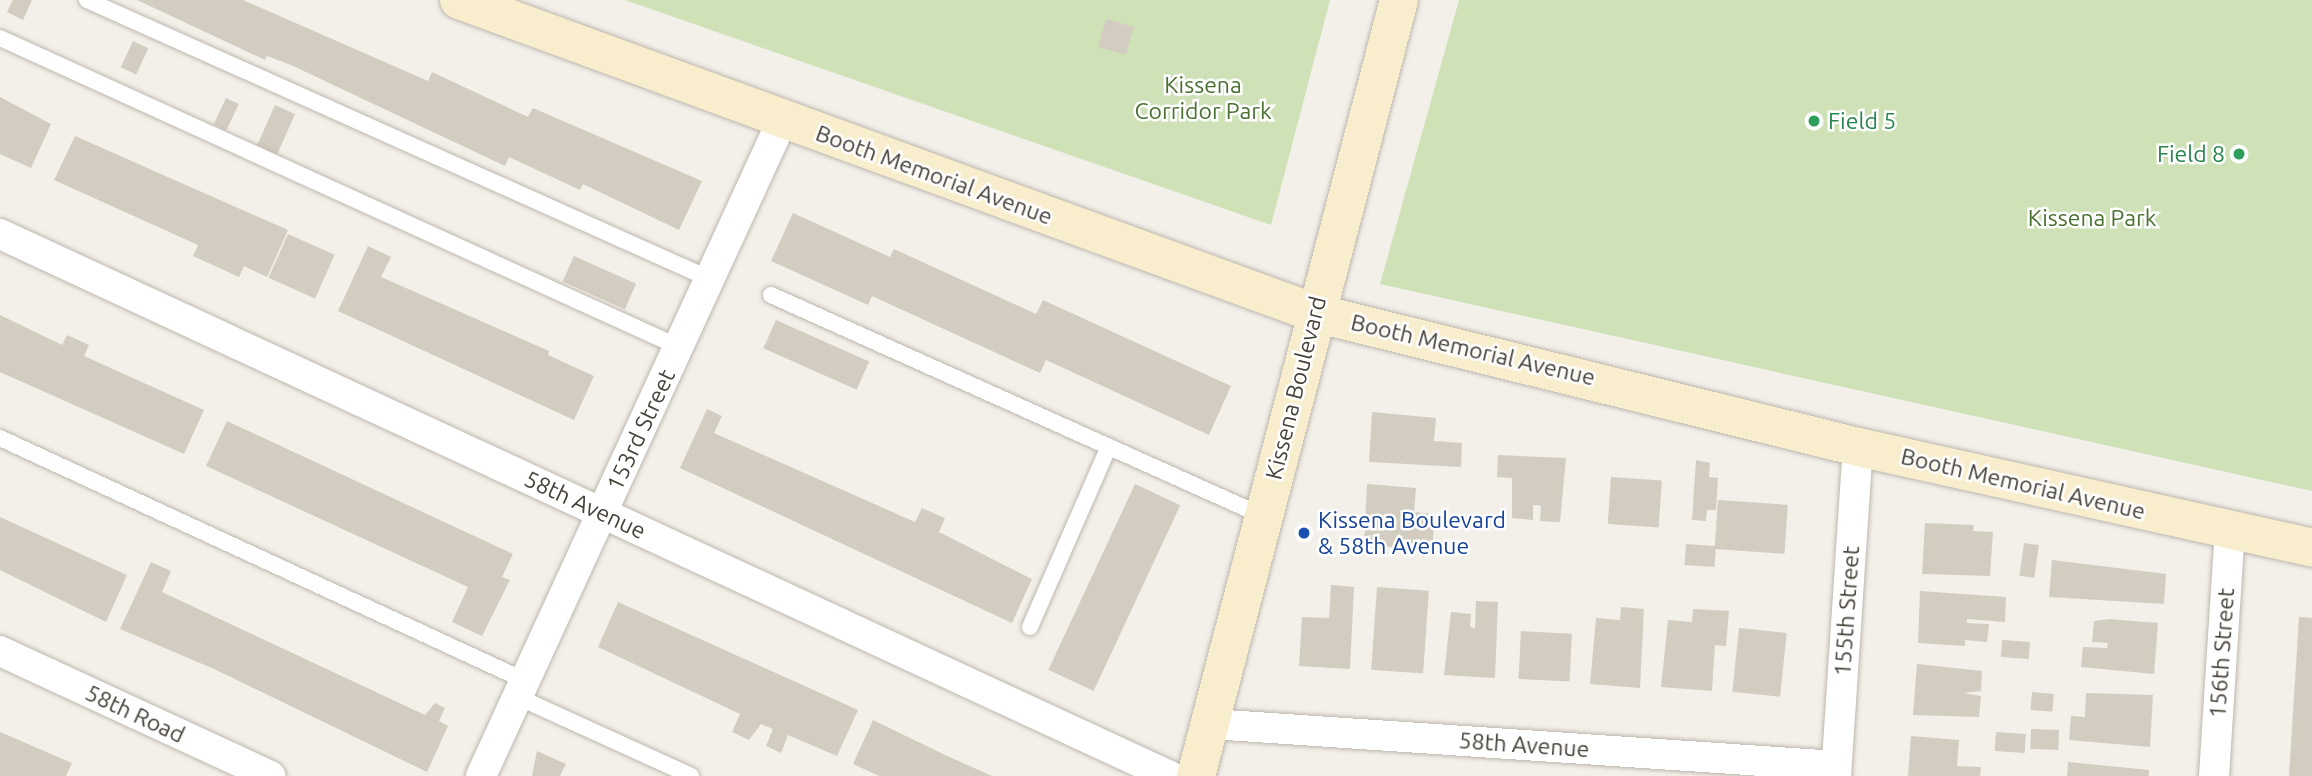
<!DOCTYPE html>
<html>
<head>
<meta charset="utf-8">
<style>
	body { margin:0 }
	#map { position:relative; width:2312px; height:776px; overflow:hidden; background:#f3f0ea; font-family:Ubuntu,sans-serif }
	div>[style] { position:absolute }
	.green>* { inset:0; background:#cfe2b7 }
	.building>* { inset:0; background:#d3ccc0; transform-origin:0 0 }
	.roads { filter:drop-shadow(0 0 2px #bdb7ad) drop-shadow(0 0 2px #bdb7ad) }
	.lane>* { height:16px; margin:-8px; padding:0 8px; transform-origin:8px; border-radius:8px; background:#fff }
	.street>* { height:30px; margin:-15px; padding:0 15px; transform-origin:15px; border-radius:15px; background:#fff }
	.secondary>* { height:38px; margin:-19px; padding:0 19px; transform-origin:19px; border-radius:19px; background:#f8eece }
	.dots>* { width:19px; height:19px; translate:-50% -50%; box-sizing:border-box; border:4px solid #fff; border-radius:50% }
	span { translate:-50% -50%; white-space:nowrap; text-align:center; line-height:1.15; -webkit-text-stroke:5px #fff; paint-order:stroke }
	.park-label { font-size:23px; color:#4a7132 }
	.leisure-label { font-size:23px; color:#27864d }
	.left { translate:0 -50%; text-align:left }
	.right { translate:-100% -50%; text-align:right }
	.street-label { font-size:23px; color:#464139 }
	.transit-label { font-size:23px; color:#164399 }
</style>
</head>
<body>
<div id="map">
	<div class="green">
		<i style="clip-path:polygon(625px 0,1330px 0,1271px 225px)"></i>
		<i style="clip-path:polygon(1459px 0,2312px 0,2312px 491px,1380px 284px)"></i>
	</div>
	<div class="building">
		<i style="clip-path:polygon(13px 0,32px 0,23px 20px,7px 12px)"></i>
		<i style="clip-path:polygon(137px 0,243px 0,428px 81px,432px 72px,528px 117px,533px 108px,702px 181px,679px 230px,583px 184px,580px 190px,509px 157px,505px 166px,291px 65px,267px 56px,265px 60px)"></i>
		<i style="left:1106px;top:19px;width:29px;height:29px;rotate:16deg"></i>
		<i style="left:133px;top:41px;width:17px;height:29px;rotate:25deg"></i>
		<i style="clip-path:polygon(0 97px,51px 124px,31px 168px,0 154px)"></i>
		<i style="left:226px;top:98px;width:14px;height:29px;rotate:25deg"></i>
		<i style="left:275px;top:105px;width:22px;height:44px;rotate:24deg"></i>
		<i style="clip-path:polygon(75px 136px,288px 230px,267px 277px,244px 266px,239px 277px,193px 256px,198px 245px,54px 180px)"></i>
		<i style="clip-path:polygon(793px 213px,890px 257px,894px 249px,1036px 314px,1043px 300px,1231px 386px,1209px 435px,1046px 360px,1040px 373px,872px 296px,868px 305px,771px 261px)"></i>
		<i style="left:288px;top:234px;width:51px;height:48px;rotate:24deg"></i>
		<i style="clip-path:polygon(368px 246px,391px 257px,381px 277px,549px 351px,548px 355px,594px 376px,574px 420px,338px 311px)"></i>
		<i style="left:574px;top:256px;width:68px;height:28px;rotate:24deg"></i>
		<i style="clip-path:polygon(0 315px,62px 345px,67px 335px,89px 345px,84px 356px,204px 410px,184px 454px,0 372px)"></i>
		<i style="left:776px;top:320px;width:102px;height:31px;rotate:24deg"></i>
		<i style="clip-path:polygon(707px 409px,722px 416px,714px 433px,915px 522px,922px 508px,945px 518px,939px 532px,1032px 579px,1012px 623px,680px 468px)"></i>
		<i style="clip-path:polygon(1372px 412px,1436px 418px,1434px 441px,1462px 443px,1461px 467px,1369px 462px)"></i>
		<i style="clip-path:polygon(227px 421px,513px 554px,502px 577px,510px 580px,482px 636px,452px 622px,468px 587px,206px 466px)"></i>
		<i style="clip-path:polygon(1498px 455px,1566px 458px,1560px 522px,1540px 521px,1541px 506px,1537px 505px,1533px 505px,1533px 520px,1512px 518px,1512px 478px,1497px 477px)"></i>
		<i style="clip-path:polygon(1696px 460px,1710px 463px,1709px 477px,1718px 478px,1716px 510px,1707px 510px,1706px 521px,1692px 520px)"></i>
		<i style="left:1611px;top:477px;width:51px;height:47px;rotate:4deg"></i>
		<i style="left:1135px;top:484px;width:50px;height:205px;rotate:25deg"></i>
		<i style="clip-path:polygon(1367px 484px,1416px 488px,1414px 512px,1435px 514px,1432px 550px,1364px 545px)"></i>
		<i style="left:1718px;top:500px;width:70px;height:49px;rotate:4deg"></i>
		<i style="clip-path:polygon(0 517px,127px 575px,106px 622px,0 570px)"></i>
		<i style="clip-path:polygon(1925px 523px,1974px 525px,1973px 531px,1993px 532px,1990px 576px,1922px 574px)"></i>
		<i style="left:2024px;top:543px;width:15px;height:33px;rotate:8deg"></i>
		<i style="left:1686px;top:544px;width:30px;height:21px;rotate:4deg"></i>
		<i style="clip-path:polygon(2052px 560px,2166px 574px,2164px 604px,2049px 597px)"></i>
		<i style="clip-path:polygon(151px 562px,171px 571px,162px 592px,425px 715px,435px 703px,445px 708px,439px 721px,448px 726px,427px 772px,214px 669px,120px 629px)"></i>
		<i style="clip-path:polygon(1331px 585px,1354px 587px,1350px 669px,1299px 666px,1302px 617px,1329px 618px)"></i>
		<i style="left:1377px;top:587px;width:52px;height:83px;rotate:4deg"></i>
		<i style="clip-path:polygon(1920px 591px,2006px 597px,2005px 622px,1967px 619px,1967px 623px,1989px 624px,1987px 642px,1965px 640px,1965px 646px,1918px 643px)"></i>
		<i style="clip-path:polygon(1476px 601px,1498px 602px,1495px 678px,1444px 675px,1451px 612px,1471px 614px,1470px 627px,1475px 628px)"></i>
		<i style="clip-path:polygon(618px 602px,858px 710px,837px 756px,788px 735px,781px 753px,766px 746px,773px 729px,761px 724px,749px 740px,732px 732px,740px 714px,598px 647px)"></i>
		<i style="clip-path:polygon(1621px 607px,1644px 609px,1640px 688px,1590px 684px,1596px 618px,1620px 620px)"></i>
		<i style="clip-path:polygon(1693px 609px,1729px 611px,1726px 646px,1715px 645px,1712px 691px,1661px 687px,1668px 620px,1692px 622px)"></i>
		<i style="clip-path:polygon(2299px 617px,2312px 618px,2312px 776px,2289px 776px)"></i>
		<i style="clip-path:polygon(2109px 619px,2158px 623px,2154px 674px,2081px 667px,2083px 647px,2107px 648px,2108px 643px,2092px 642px,2094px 621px)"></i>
		<i style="left:1739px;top:628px;width:48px;height:64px;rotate:6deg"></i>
		<i style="left:1521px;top:631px;width:51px;height:48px;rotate:3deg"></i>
		<i style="left:2002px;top:640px;width:28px;height:17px;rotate:4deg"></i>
		<i style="clip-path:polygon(1917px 664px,1982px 671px,1981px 691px,1963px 693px,1981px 696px,1979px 717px,1913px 715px)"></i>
		<i style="left:2032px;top:692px;width:22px;height:18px;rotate:5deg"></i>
		<i style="clip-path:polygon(2086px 693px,2153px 695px,2150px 747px,2069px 740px,2071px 716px,2085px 717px)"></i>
		<i style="clip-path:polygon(873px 720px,943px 754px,992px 776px,879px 776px,853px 764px)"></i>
		<i style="left:2031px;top:729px;width:28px;height:20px;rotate:2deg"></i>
		<i style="clip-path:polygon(0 732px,72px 763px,66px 776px,0 776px)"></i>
		<i style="left:1996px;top:732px;width:30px;height:19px;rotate:4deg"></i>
		<i style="clip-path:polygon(1911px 736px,1959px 740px,1957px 766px,1981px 767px,1980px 776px,1908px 776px)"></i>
		<i style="clip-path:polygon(537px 751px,566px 764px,560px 776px,532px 776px)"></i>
		<i style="clip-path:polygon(2068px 762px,2149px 770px,2149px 776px,2067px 776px)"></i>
	</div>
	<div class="roads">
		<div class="lane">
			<i style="left:87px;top:0;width:683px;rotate:24.12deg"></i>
			<i style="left:0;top:38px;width:746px;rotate:24.47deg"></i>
			<i style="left:771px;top:295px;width:539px;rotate:24.19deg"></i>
			<i style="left:0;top:438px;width:579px;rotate:24.8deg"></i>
			<i style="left:1030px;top:627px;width:197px;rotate:-66.4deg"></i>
			<i style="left:518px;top:697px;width:190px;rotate:24.5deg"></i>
		</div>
		<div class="street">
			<i style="left:0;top:234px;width:1289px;rotate:24.86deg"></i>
			<i style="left:0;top:651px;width:298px;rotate:24.8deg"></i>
			<i style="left:1211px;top:724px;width:626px;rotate:3.84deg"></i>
			<i style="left:481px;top:776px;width:721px;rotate:-65.32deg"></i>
			<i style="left:1836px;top:776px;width:330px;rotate:-86.2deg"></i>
			<i style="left:2214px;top:776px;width:247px;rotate:-86.3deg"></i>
		</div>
		<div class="secondary">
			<i style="left:459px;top:0;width:911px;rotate:20.09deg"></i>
			<i style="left:1315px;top:313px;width:559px;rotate:13.86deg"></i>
			<i style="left:1858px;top:447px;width:465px;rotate:12.5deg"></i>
			<i style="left:1196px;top:776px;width:802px;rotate:-75.34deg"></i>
		</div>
	</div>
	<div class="dots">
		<i style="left:1814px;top:121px;background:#2e9e5b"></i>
		<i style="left:2239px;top:154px;background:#2e9e5b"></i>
		<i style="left:1304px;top:533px;background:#1a4fb4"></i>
	</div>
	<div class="park-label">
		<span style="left:1203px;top:98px">Kissena<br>Corridor Park</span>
		<span style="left:2092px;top:218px">Kissena Park</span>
	</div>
	<div class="leisure-label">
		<span class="left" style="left:1828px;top:121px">Field 5</span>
		<span class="right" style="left:2225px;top:154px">Field 8</span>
	</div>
	<div class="street-label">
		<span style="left:934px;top:175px;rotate:20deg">Booth Memorial Avenue</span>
		<span style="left:1473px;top:350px;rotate:13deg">Booth Memorial Avenue</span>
		<span style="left:1296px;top:388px;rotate:-76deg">Kissena Boulevard</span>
		<span style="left:641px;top:430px;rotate:-65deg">153rd Street</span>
		<span style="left:2023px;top:484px;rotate:13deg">Booth Memorial Avenue</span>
		<span style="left:585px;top:505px;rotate:25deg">58th Avenue</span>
		<span style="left:1847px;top:611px;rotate:-86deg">155th Street</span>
		<span style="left:2222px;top:653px;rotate:-86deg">156th Street</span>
		<span style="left:135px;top:714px;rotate:25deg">58th Road</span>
		<span style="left:1524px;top:745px;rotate:4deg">58th Avenue</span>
	</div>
	<div class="transit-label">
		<span class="left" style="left:1318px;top:533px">Kissena Boulevard<br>&amp; 58th Avenue</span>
	</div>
</div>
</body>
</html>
